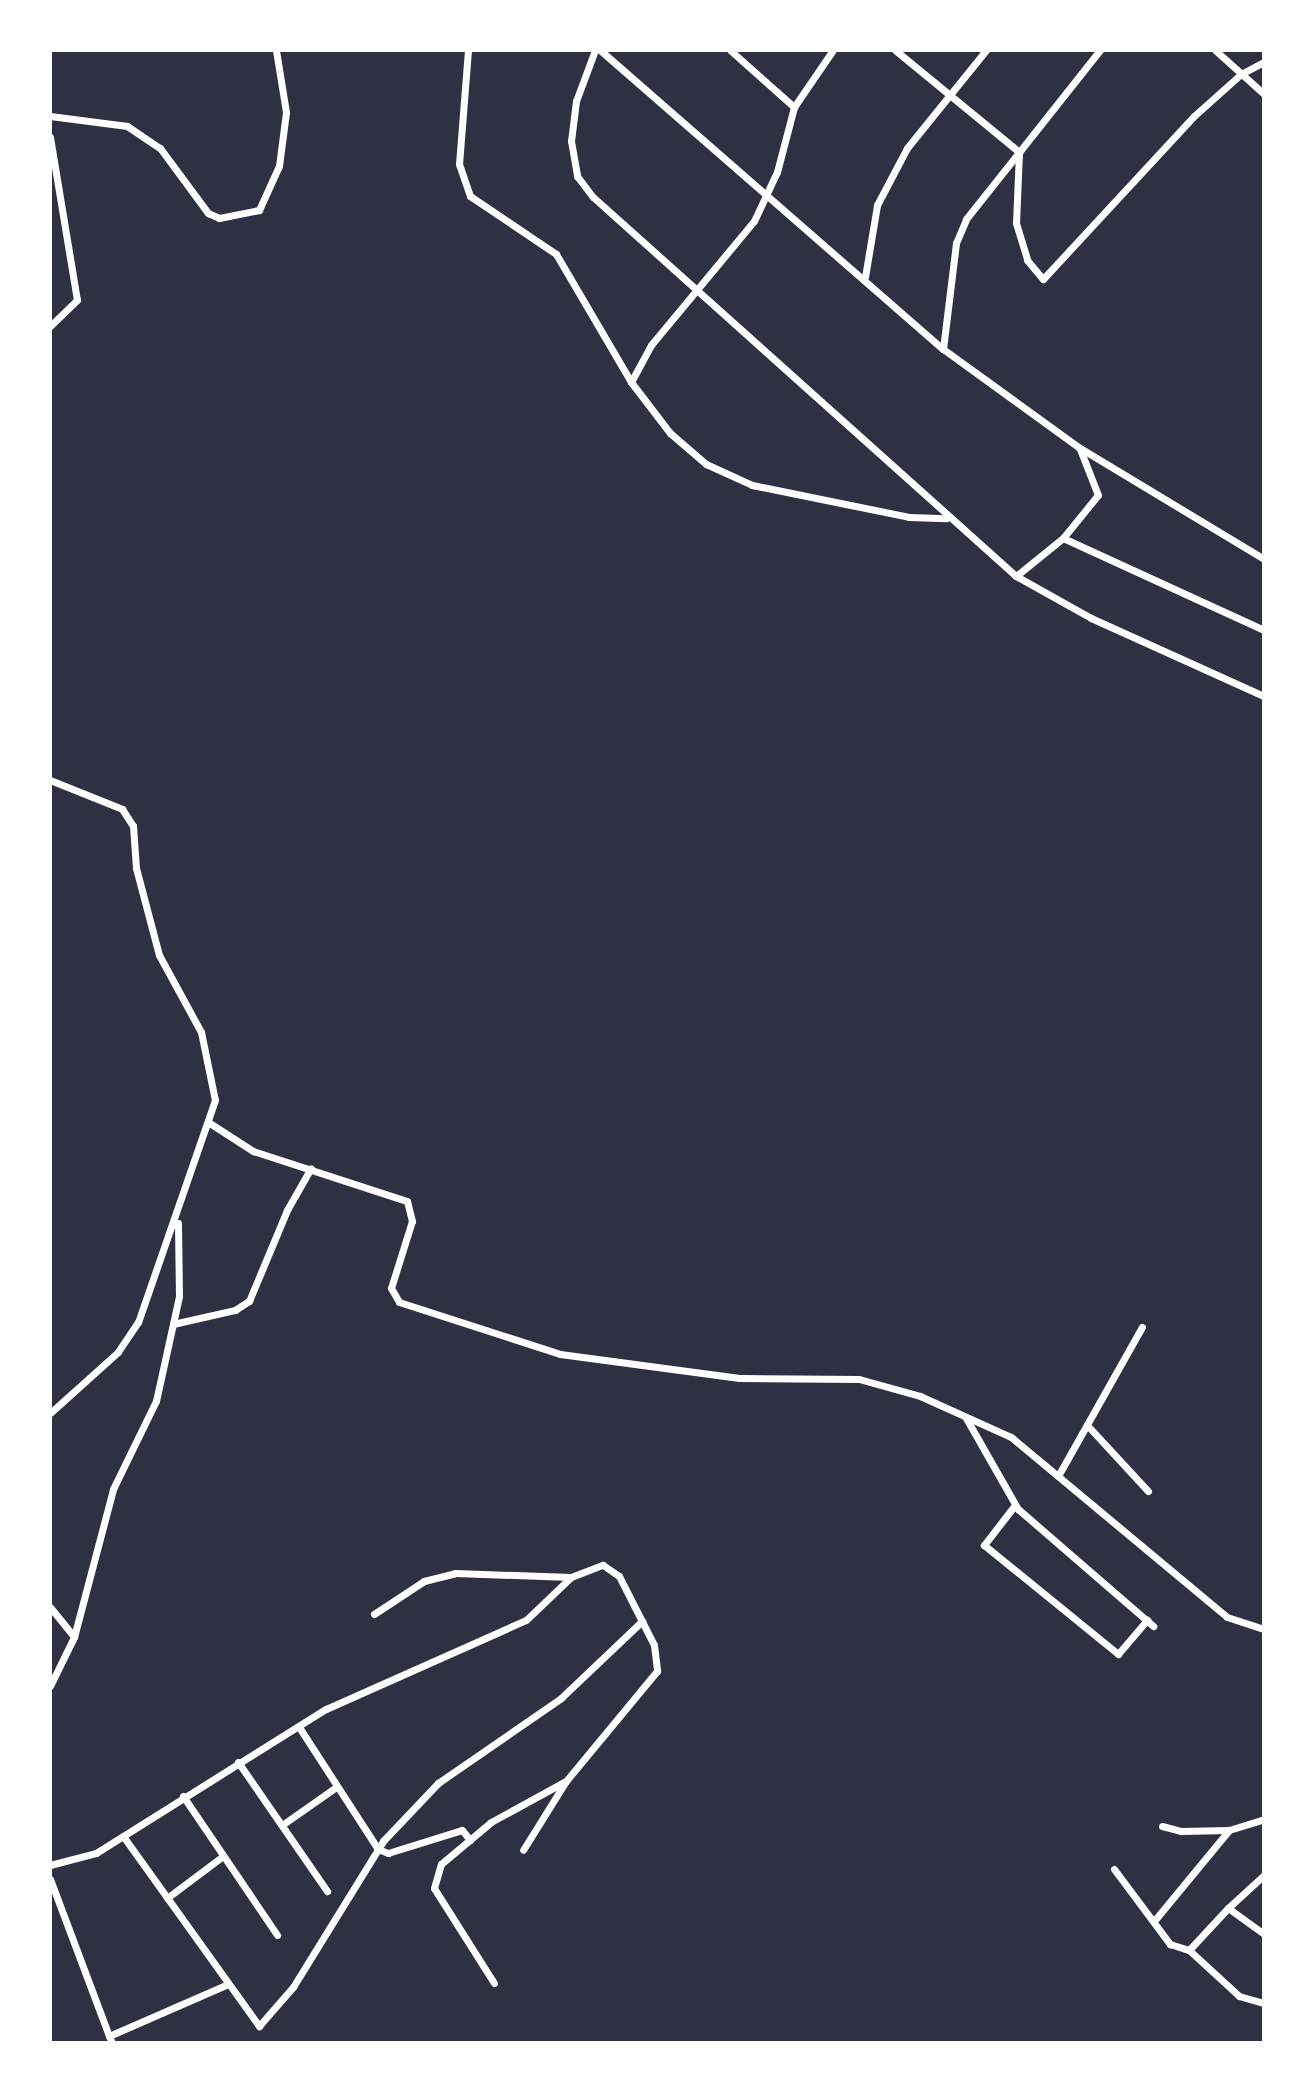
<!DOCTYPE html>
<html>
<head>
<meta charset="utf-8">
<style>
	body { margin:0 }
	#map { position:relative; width:1314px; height:2093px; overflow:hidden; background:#2d3142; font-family:"Space Grotesk",sans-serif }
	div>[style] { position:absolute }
	.minor>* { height:7px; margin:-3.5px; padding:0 3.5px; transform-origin:3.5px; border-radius:3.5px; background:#fff }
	span { translate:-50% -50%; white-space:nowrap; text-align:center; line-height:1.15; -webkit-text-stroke:6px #fff; paint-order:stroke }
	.frame { position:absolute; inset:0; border:52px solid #fff; pointer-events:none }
</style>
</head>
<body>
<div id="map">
	<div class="minor">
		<i style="left:468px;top:50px;width:114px;rotate:94.5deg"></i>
		<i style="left:459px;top:164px;width:34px;rotate:71deg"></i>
		<i style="left:470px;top:196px;width:104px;rotate:34deg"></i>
		<i style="left:556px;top:254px;width:148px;rotate:59.6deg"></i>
		<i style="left:631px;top:382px;width:42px;rotate:-61.6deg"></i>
		<i style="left:651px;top:345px;width:161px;rotate:-50.3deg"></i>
		<i style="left:754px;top:221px;width:54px;rotate:-64.9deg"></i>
		<i style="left:777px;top:172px;width:67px;rotate:-75.3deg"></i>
		<i style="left:794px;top:107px;width:69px;rotate:-55.6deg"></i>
		<i style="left:595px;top:50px;width:54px;rotate:110.4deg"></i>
		<i style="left:576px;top:101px;width:40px;rotate:97.1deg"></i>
		<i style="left:571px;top:141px;width:36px;rotate:80deg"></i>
		<i style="left:577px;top:176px;width:26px;rotate:53deg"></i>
		<i style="left:593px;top:197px;width:568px;rotate:41.86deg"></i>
		<i style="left:1016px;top:576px;width:86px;rotate:29.2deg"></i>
		<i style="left:1091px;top:618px;width:190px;rotate:24.3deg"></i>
		<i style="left:600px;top:50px;width:455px;rotate:41.1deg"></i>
		<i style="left:943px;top:349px;width:169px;rotate:35.9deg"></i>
		<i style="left:1080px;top:448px;width:215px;rotate:31.1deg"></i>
		<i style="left:730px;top:50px;width:86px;rotate:41.7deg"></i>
		<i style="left:895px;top:50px;width:161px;rotate:39.4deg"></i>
		<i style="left:1019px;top:152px;width:71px;rotate:92.4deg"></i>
		<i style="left:1016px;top:223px;width:39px;rotate:73deg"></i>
		<i style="left:1027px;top:260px;width:25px;rotate:50deg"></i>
		<i style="left:1043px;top:279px;width:222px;rotate:-47.2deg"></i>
		<i style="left:1194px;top:116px;width:63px;rotate:-41.8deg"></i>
		<i style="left:1241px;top:74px;width:26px;rotate:-28deg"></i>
		<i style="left:1215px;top:50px;width:66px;rotate:41.9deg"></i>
		<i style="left:50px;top:116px;width:78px;rotate:7.4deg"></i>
		<i style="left:127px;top:126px;width:40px;rotate:34deg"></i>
		<i style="left:160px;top:148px;width:81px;rotate:53.6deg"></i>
		<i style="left:208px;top:213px;width:12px;rotate:24deg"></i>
		<i style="left:219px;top:218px;width:41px;rotate:-11.3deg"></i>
		<i style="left:259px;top:210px;width:48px;rotate:-65.6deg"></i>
		<i style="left:279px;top:166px;width:54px;rotate:-82.6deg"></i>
		<i style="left:286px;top:112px;width:63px;rotate:-99.2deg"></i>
		<i style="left:50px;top:137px;width:165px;rotate:80.6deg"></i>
		<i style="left:77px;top:300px;width:37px;rotate:136deg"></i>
		<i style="left:865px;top:277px;width:73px;rotate:-80.5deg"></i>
		<i style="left:877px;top:205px;width:64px;rotate:-62.2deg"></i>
		<i style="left:907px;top:148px;width:126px;rotate:-51.1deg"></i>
		<i style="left:943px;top:349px;width:107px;rotate:-83deg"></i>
		<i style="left:956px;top:243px;width:26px;rotate:-67deg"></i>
		<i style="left:966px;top:219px;width:216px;rotate:-51.6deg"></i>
		<i style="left:631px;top:382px;width:64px;rotate:52.6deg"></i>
		<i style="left:670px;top:433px;width:48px;rotate:40.7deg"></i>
		<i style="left:706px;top:464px;width:51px;rotate:24.5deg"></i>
		<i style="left:752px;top:485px;width:160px;rotate:11.5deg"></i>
		<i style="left:909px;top:517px;width:37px;rotate:2deg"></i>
		<i style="left:1063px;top:538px;width:221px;rotate:24.6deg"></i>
		<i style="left:1016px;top:576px;width:60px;rotate:-39deg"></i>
		<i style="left:1063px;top:538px;width:55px;rotate:-50.9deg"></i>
		<i style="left:1098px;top:495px;width:49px;rotate:-111.4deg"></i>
		<i style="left:50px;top:780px;width:78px;rotate:21.9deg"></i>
		<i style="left:122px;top:809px;width:20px;rotate:57deg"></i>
		<i style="left:133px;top:826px;width:42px;rotate:85.9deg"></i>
		<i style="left:136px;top:868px;width:90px;rotate:75.2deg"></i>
		<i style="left:159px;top:955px;width:88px;rotate:61.4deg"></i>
		<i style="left:201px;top:1032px;width:69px;rotate:78.4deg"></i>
		<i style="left:215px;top:1100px;width:235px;rotate:109.1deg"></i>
		<i style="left:138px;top:1322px;width:36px;rotate:124deg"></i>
		<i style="left:118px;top:1352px;width:91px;rotate:138.1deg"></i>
		<i style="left:208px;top:1122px;width:54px;rotate:32.8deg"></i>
		<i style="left:253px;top:1151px;width:162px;rotate:18deg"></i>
		<i style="left:407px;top:1201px;width:21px;rotate:76deg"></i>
		<i style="left:412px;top:1221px;width:70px;rotate:107.4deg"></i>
		<i style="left:391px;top:1288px;width:16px;rotate:60deg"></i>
		<i style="left:399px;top:1302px;width:169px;rotate:17.9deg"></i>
		<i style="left:560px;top:1354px;width:181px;rotate:7.6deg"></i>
		<i style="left:739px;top:1378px;width:120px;rotate:0.5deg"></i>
		<i style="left:859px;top:1379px;width:63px;rotate:15.6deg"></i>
		<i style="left:920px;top:1396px;width:100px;rotate:24.3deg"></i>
		<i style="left:1011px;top:1437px;width:281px;rotate:39.8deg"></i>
		<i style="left:1227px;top:1617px;width:39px;rotate:18deg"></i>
		<i style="left:173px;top:1324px;width:64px;rotate:-12.7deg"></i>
		<i style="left:235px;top:1310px;width:17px;rotate:-33deg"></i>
		<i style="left:249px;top:1301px;width:99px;rotate:-67.3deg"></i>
		<i style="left:287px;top:1210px;width:48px;rotate:-60.3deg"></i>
		<i style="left:966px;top:1418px;width:105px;rotate:60.3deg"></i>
		<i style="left:1018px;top:1509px;width:179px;rotate:40.9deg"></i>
		<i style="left:1087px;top:1425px;width:90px;rotate:47.3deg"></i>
		<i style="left:1058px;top:1476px;width:171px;rotate:-60.6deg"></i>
		<i style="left:1015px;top:1505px;width:51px;rotate:127.8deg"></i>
		<i style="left:984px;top:1545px;width:173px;rotate:39.1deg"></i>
		<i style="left:1118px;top:1654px;width:45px;rotate:-49.5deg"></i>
		<i style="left:50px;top:1607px;width:38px;rotate:51deg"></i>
		<i style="left:374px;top:1614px;width:60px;rotate:-33.4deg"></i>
		<i style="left:424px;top:1581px;width:32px;rotate:-14deg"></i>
		<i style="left:455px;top:1573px;width:116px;rotate:2deg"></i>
		<i style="left:571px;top:1577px;width:34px;rotate:-21deg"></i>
		<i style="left:603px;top:1565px;width:19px;rotate:35deg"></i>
		<i style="left:619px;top:1576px;width:77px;rotate:63.1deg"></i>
		<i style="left:654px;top:1645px;width:26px;rotate:83deg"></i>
		<i style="left:657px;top:1671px;width:143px;rotate:129.6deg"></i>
		<i style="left:566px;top:1781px;width:81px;rotate:121.9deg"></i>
		<i style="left:50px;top:1686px;width:55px;rotate:-63.9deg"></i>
		<i style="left:74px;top:1637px;width:153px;rotate:-75.2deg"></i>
		<i style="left:113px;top:1489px;width:98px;rotate:-64deg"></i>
		<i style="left:156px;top:1401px;width:107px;rotate:-77.6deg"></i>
		<i style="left:179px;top:1296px;width:73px;rotate:-90.8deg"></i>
		<i style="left:299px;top:1727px;width:145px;rotate:57.1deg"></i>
		<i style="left:378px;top:1849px;width:11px;rotate:22deg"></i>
		<i style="left:388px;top:1853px;width:77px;rotate:-17.3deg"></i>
		<i style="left:462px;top:1830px;width:13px;rotate:51deg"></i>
		<i style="left:238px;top:1762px;width:157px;rotate:55.4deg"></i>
		<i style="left:183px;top:1796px;width:168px;rotate:55.9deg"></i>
		<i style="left:282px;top:1825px;width:66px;rotate:-35.1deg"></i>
		<i style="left:1162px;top:1826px;width:20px;rotate:15deg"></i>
		<i style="left:1181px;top:1831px;width:48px;rotate:-1.2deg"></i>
		<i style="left:1229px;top:1830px;width:37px;rotate:-17deg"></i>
		<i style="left:123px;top:1836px;width:234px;rotate:54.4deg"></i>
		<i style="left:259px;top:2026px;width:52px;rotate:-48.9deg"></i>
		<i style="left:293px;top:1987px;width:172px;rotate:-58.3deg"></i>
		<i style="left:383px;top:1841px;width:80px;rotate:-46.5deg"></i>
		<i style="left:438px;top:1783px;width:150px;rotate:-34.6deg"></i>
		<i style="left:561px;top:1698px;width:112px;rotate:-43.5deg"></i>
		<i style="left:50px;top:1865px;width:48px;rotate:-14.6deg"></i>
		<i style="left:96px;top:1853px;width:271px;rotate:-32.1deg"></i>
		<i style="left:326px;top:1709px;width:219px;rotate:-24deg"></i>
		<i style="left:526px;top:1620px;width:62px;rotate:-43.7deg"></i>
		<i style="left:1114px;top:1869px;width:94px;rotate:53.3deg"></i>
		<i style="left:1170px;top:1944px;width:20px;rotate:18deg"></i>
		<i style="left:1189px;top:1950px;width:68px;rotate:42.6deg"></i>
		<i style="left:1239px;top:1996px;width:26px;rotate:16deg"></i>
		<i style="left:1264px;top:1875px;width:49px;rotate:137.5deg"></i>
		<i style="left:1228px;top:1908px;width:44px;rotate:35.8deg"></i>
		<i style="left:50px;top:1879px;width:168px;rotate:69.4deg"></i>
		<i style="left:167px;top:1898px;width:70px;rotate:-36.9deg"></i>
		<i style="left:1154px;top:1921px;width:118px;rotate:-50.5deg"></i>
		<i style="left:1189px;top:1950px;width:57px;rotate:-47.1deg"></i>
		<i style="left:494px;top:1983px;width:112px;rotate:-122.3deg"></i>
		<i style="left:434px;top:1888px;width:25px;rotate:-74deg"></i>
		<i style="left:441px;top:1864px;width:65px;rotate:-40deg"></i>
		<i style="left:491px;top:1822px;width:83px;rotate:-28.7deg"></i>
		<i style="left:112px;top:2043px;width:8px;rotate:-113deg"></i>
		<i style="left:109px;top:2036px;width:130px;rotate:-23.6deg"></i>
	</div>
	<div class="frame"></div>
</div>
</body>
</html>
